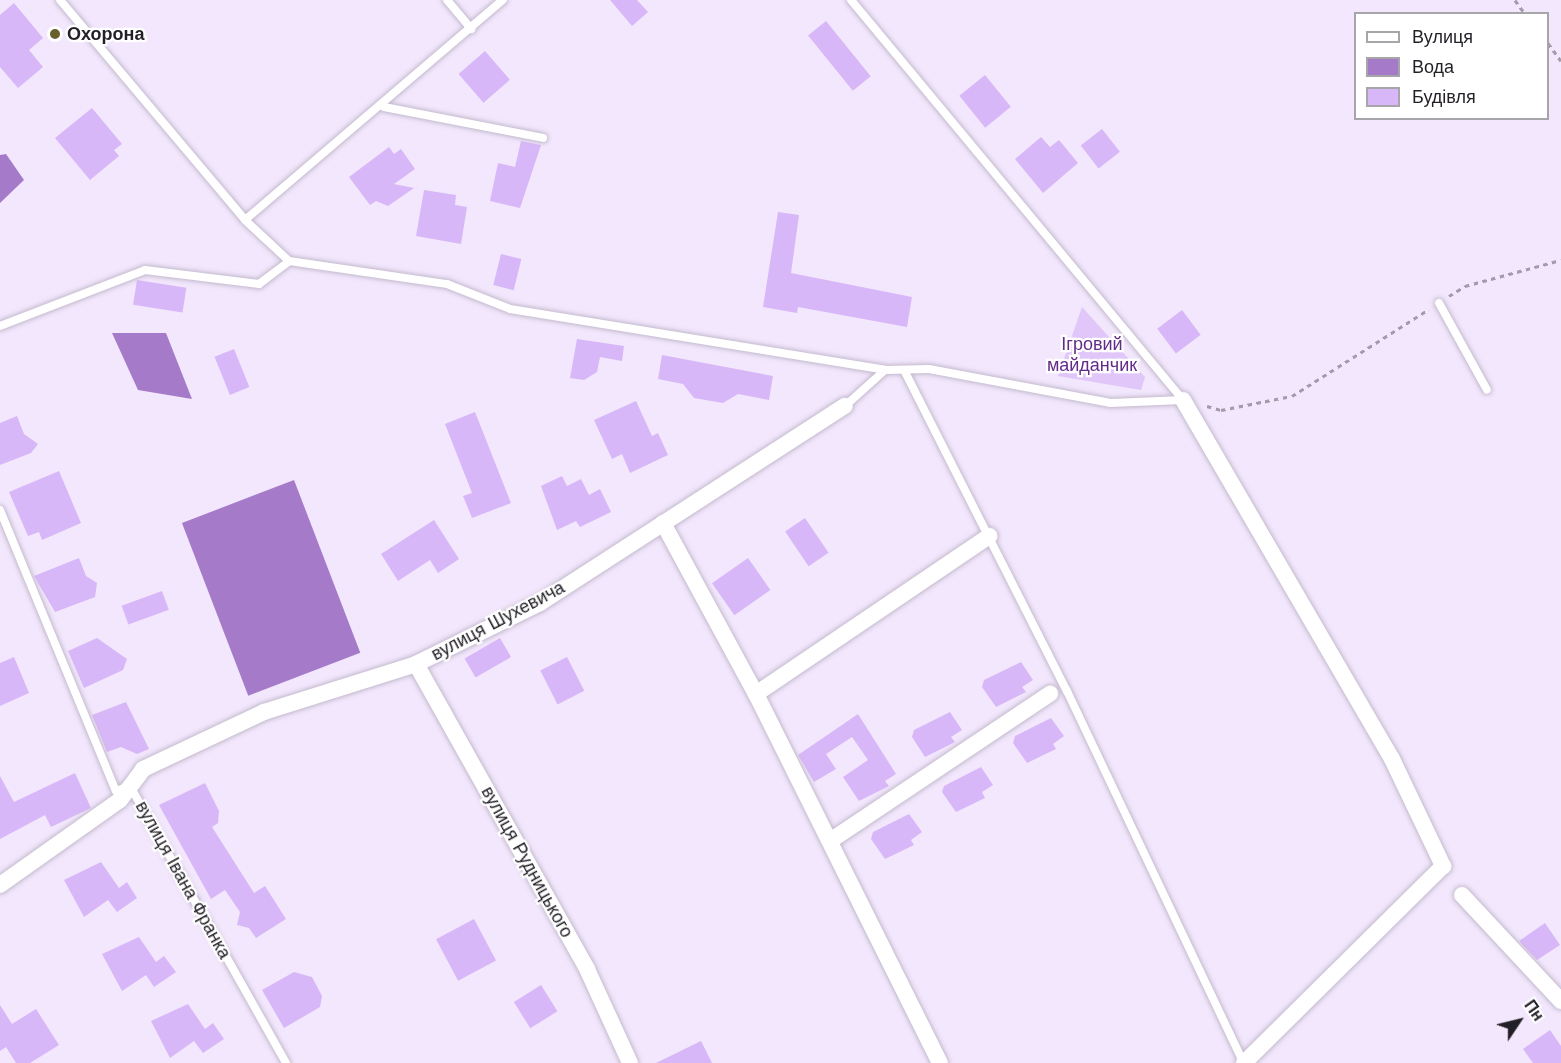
<!DOCTYPE html>
<html>
<head>
<meta charset="utf-8">
<style>
	body { margin:0 }
	#map { position:relative; width:1561px; height:1063px; overflow:hidden; background:#f2e7fc; font-family:"Work Sans",sans-serif }
	div>[style] { position:absolute }
	.green>* { inset:0; background:#e0c6f9 }
	.water>* { inset:0; background:#a57bc9; transform-origin:0 0 }
	.building>* { inset:0; background:#d8b7f8; transform-origin:0 0 }
	.path>* { height:3px; margin-top:-1.5px; transform-origin:0; background:repeating-linear-gradient(90deg,#a39aaa 0 4.5px,transparent 0 9px) }
	.roads { filter:drop-shadow(0 0 2px #c4bace) drop-shadow(0 0 2px #c4bace) }
	.service>* { height:8px; margin:-4px; padding:0 4px; transform-origin:4px; border-radius:4px; background:#fff }
	.minor>* { height:16px; margin:-8px; padding:0 8px; transform-origin:8px; border-radius:8px; background:#fff }
	.dots>* { width:16px; height:16px; translate:-50% -50%; box-sizing:border-box; border:3px solid #fff; border-radius:50% }
	span { translate:-50% -50%; white-space:nowrap; text-align:center; line-height:1.15; -webkit-text-stroke:4.5px #fff; paint-order:stroke }
	.poi-label { font-size:18px; color:#231f27; font-weight:700 }
	.left { translate:0 -50%; text-align:left }
	.park-label { font-size:18px; color:#622c88 }
	.street-label { font-size:18px; color:#231f27 }
	.legend { position:absolute; left:1354px; top:12px; width:195px; height:108px; box-sizing:border-box; background:#fff; border:2px solid #a7a5a9; margin:0; padding:8px 10px; list-style:none; font-size:18px; color:#231f27 }
	.legend li { display:flex; align-items:center; gap:12px; height:30px }
	.legend b { width:30px; border:2px solid #a7a5a9 }
	.north { position:absolute; left:1489px; top:991px; width:60px; height:60px; -webkit-text-stroke:4px #fff; paint-order:stroke; rotate:55deg; font-size:16px; font-weight:700; line-height:24px; text-align:center; color:#231f27 }
	.north::after { content:''; display:block; margin:auto; width:21px; height:27px; background:#231f27; clip-path:polygon(50% 0,100% 100%,50% 72%,0 100%) }
</style>
</head>
<body>
<div id="map">
	<div class="green">
		<i style="clip-path:polygon(1082px 307px,1145px 377px,1141px 390px,1058px 376px)"></i>
	</div>
	<div class="water">
		<i style="clip-path:polygon(6px 154px,24px 180px,0 203px,0 155px)"></i>
		<i style="clip-path:polygon(112px 333px,166px 333px,192px 399px,138px 390px)"></i>
		<i style="left:294px;top:480px;width:185px;height:120px;rotate:69deg"></i>
	</div>
	<div class="building">
		<i style="clip-path:polygon(610px 0,637px 0,648px 12px,632px 26px)"></i>
		<i style="clip-path:polygon(14px 3px,43px 38px,29px 50px,43px 67px,18px 88px,0 67px,0 15px)"></i>
		<i style="left:826px;top:21px;width:71px;height:23px;rotate:51deg"></i>
		<i style="left:485px;top:51px;width:38px;height:35px;rotate:49deg"></i>
		<i style="left:985px;top:75px;width:41px;height:33px;rotate:51deg"></i>
		<i style="clip-path:polygon(92px 108px,122px 144px,114px 150px,119px 156px,90px 180px,55px 138px)"></i>
		<i style="left:1102px;top:129px;width:29px;height:27px;rotate:52deg"></i>
		<i style="clip-path:polygon(1041px 137px,1050px 147px,1059px 140px,1078px 163px,1043px 193px,1015px 159px)"></i>
		<i style="clip-path:polygon(521px 141px,541px 145px,520px 208px,490px 201px,498px 163px,515px 167px)"></i>
		<i style="clip-path:polygon(389px 147px,394px 154px,401px 149px,415px 169px,394px 184px,414px 188px,388px 206px,376px 201px,370px 205px,349px 177px)"></i>
		<i style="clip-path:polygon(424px 190px,456px 195px,455px 205px,467px 207px,461px 244px,416px 236px)"></i>
		<i style="clip-path:polygon(778px 212px,799px 215px,791px 273px,912px 297px,907px 327px,798px 307px,797px 313px,763px 307px)"></i>
		<i style="left:501px;top:254px;width:21px;height:32px;rotate:14deg"></i>
		<i style="left:137px;top:280px;width:50px;height:25px;rotate:9deg"></i>
		<i style="left:1182px;top:310px;width:31px;height:31px;rotate:53deg"></i>
		<i style="clip-path:polygon(577px 339px,624px 346px,622px 361px,600px 357px,597px 372px,584px 380px,570px 378px)"></i>
		<i style="left:234px;top:349px;width:41px;height:21px;rotate:68deg"></i>
		<i style="clip-path:polygon(662px 355px,773px 376px,769px 400px,738px 394px,723px 403px,694px 398px,683px 384px,658px 379px)"></i>
		<i style="clip-path:polygon(636px 401px,652px 436px,658px 433px,668px 455px,630px 473px,622px 454px,612px 459px,594px 420px)"></i>
		<i style="clip-path:polygon(475px 412px,511px 503px,472px 518px,463px 496px,472px 493px,445px 424px)"></i>
		<i style="clip-path:polygon(17px 416px,24px 434px,38px 444px,31px 453px,0 465px,0 423px)"></i>
		<i style="clip-path:polygon(59px 471px,81px 523px,42px 540px,39px 532px,28px 536px,9px 492px)"></i>
		<i style="clip-path:polygon(562px 476px,567px 486px,581px 479px,589px 495px,600px 489px,611px 512px,580px 527px,576px 521px,557px 530px,541px 486px)"></i>
		<i style="left:805px;top:518px;width:42px;height:24px;rotate:56deg"></i>
		<i style="clip-path:polygon(434px 520px,459px 559px,438px 573px,430px 560px,398px 581px,381px 554px)"></i>
		<i style="clip-path:polygon(79px 558px,86px 576px,97px 583px,95px 597px,55px 612px,34px 576px)"></i>
		<i style="left:748px;top:558px;width:39px;height:44px;rotate:55deg"></i>
		<i style="left:162px;top:591px;width:20px;height:43px;rotate:70deg"></i>
		<i style="clip-path:polygon(97px 638px,127px 659px,123px 670px,84px 688px,68px 651px)"></i>
		<i style="left:500px;top:638px;width:22px;height:41px;rotate:60deg"></i>
		<i style="clip-path:polygon(14px 657px,29px 693px,0 706px,0 663px)"></i>
		<i style="left:567px;top:657px;width:38px;height:30px;rotate:63deg"></i>
		<i style="clip-path:polygon(1021px 662px,1033px 680px,1022px 687px,1026px 692px,996px 707px,982px 687px,984px 680px)"></i>
		<i style="clip-path:polygon(126px 702px,149px 749px,137px 754px,121px 747px,107px 752px,92px 715px)"></i>
		<i style="clip-path:polygon(950px 712px,962px 730px,951px 737px,955px 742px,925px 757px,912px 737px,914px 730px)"></i>
		<i style="clip-path:polygon(858px 714px,896px 774px,885px 781px,889px 786px,859px 801px,843px 777px,868px 760px,852px 737px,826px 754px,836px 769px,814px 782px,798px 755px)"></i>
		<i style="clip-path:polygon(1051px 718px,1064px 736px,1053px 744px,1056px 749px,1027px 763px,1013px 743px,1015px 736px)"></i>
		<i style="clip-path:polygon(981px 767px,993px 785px,982px 792px,985px 798px,956px 812px,942px 792px,944px 786px)"></i>
		<i style="clip-path:polygon(75px 773px,91px 808px,51px 827px,45px 815px,0 839px,0 776px,14px 802px)"></i>
		<i style="clip-path:polygon(205px 783px,219px 811px,218px 823px,212px 827px,254px 893px,265px 886px,286px 919px,256px 938px,249px 928px,237px 925px,240px 912px,225px 890px,211px 899px,159px 805px)"></i>
		<i style="clip-path:polygon(909px 814px,922px 832px,911px 840px,914px 845px,885px 859px,871px 839px,873px 832px)"></i>
		<i style="clip-path:polygon(101px 862px,119px 888px,127px 882px,137px 898px,117px 912px,108px 900px,84px 917px,64px 880px)"></i>
		<i style="left:474px;top:919px;width:47px;height:43px;rotate:62deg"></i>
		<i style="clip-path:polygon(1545px 923px,1560px 945px,1537px 960px,1519px 941px)"></i>
		<i style="clip-path:polygon(139px 937px,156px 962px,164px 956px,176px 972px,154px 987px,146px 975px,122px 991px,102px 954px)"></i>
		<i style="clip-path:polygon(294px 972px,312px 977px,322px 996px,320px 1007px,284px 1028px,262px 990px)"></i>
		<i style="left:541px;top:985px;width:31px;height:32px;rotate:58deg"></i>
		<i style="clip-path:polygon(188px 1004px,205px 1029px,213px 1023px,224px 1039px,203px 1053px,194px 1041px,170px 1058px,151px 1021px)"></i>
		<i style="clip-path:polygon(0 1005px,12px 1024px,36px 1009px,59px 1045px,30px 1063px,16px 1063px,6px 1047px,0 1051px)"></i>
		<i style="clip-path:polygon(1550px 1030px,1561px 1046px,1561px 1063px,1533px 1063px,1523px 1049px)"></i>
		<i style="clip-path:polygon(701px 1041px,712px 1063px,656px 1063px)"></i>
	</div>
	<div class="path">
		<i style="left:1515px;top:0;width:17px;rotate:54deg"></i>
		<i style="left:1548px;top:43px;width:22px;rotate:54deg"></i>
		<i style="left:1449px;top:296px;width:19px;rotate:-32deg"></i>
		<i style="left:1465px;top:286px;width:99px;rotate:-15.2deg"></i>
		<i style="left:1207px;top:406px;width:15px;rotate:16deg"></i>
		<i style="left:1221px;top:410px;width:72px;rotate:-11.2deg"></i>
		<i style="left:1292px;top:396px;width:162px;rotate:-32.4deg"></i>
	</div>
	<div class="roads">
		<div class="service">
			<i style="left:60px;top:0;width:287px;rotate:49.9deg"></i>
			<i style="left:245px;top:220px;width:60px;rotate:43deg"></i>
			<i style="left:289px;top:261px;width:160px;rotate:8.3deg"></i>
			<i style="left:447px;top:284px;width:68px;rotate:21.6deg"></i>
			<i style="left:510px;top:309px;width:380px;rotate:9.2deg"></i>
			<i style="left:885px;top:370px;width:44px;rotate:-1.3deg"></i>
			<i style="left:929px;top:369px;width:185px;rotate:10.6deg"></i>
			<i style="left:1111px;top:403px;width:72px;rotate:-2.4deg"></i>
			<i style="left:1183px;top:400px;width:520px;rotate:-129.69deg"></i>
			<i style="left:447px;top:0;width:38px;rotate:50deg"></i>
			<i style="left:384px;top:107px;width:162px;rotate:11deg"></i>
			<i style="left:245px;top:220px;width:339px;rotate:-40.5deg"></i>
			<i style="left:1439px;top:303px;width:99px;rotate:61.1deg"></i>
			<i style="left:0;top:326px;width:155px;rotate:-21.1deg"></i>
			<i style="left:145px;top:270px;width:115px;rotate:7deg"></i>
			<i style="left:259px;top:284px;width:38px;rotate:-37deg"></i>
			<i style="left:905px;top:372px;width:358px;rotate:63.1deg"></i>
			<i style="left:1067px;top:691px;width:412px;rotate:64.6deg"></i>
			<i style="left:845px;top:406px;width:54px;rotate:-42deg"></i>
			<i style="left:0;top:510px;width:304px;rotate:67.6deg"></i>
			<i style="left:116px;top:791px;width:15px;rotate:-20deg"></i>
			<i style="left:130px;top:786px;width:318px;rotate:60.6deg"></i>
		</div>
		<div class="minor">
			<i style="left:1183px;top:400px;width:415px;rotate:59.8deg"></i>
			<i style="left:1392px;top:759px;width:119px;rotate:64.5deg"></i>
			<i style="left:1443px;top:866px;width:280px;rotate:135.3deg"></i>
			<i style="left:663px;top:523px;width:195px;rotate:61.5deg"></i>
			<i style="left:756px;top:694px;width:412px;rotate:63.5deg"></i>
			<i style="left:416px;top:664px;width:350px;rotate:60.7deg"></i>
			<i style="left:587px;top:969px;width:103px;rotate:65.4deg"></i>
			<i style="left:756px;top:694px;width:282px;rotate:-34.1deg"></i>
			<i style="left:830px;top:841px;width:265px;rotate:-33.8deg"></i>
			<i style="left:0;top:885px;width:147px;rotate:-35.3deg"></i>
			<i style="left:120px;top:800px;width:39px;rotate:-53deg"></i>
			<i style="left:143px;top:769px;width:134px;rotate:-25.2deg"></i>
			<i style="left:264px;top:712px;width:159px;rotate:-17.5deg"></i>
			<i style="left:416px;top:664px;width:138px;rotate:-26.2deg"></i>
			<i style="left:540px;top:603px;width:363px;rotate:-32.9deg"></i>
			<i style="left:1462px;top:895px;width:145px;rotate:47deg"></i>
		</div>
	</div>
	<div class="dots">
		<i style="left:55px;top:34px;background:#695f2b"></i>
	</div>
	<div class="poi-label">
		<span class="left" style="left:67px;top:34px">Охорона</span>
	</div>
	<div class="park-label">
		<span style="left:1092px;top:355px">Ігровий<br>майданчик</span>
	</div>
	<div class="street-label">
		<span style="left:498px;top:621px;rotate:-28deg">вулиця Шухевича</span>
		<span style="left:527px;top:862px;rotate:61deg">вулиця Рудницького</span>
		<span style="left:183px;top:880px;rotate:61deg">вулиця Івана Франка</span>
	</div>
	<ul class="legend">
	<li><b style="height:8px;background:#fff"></b>Вулиця</li>
	<li><b style="height:16px;background:#a57bc9"></b>Вода</li>
	<li><b style="height:16px;background:#d8b7f8"></b>Будівля</li>
	</ul>
	<div class="north">Пн</div>
</div>
</body>
</html>
